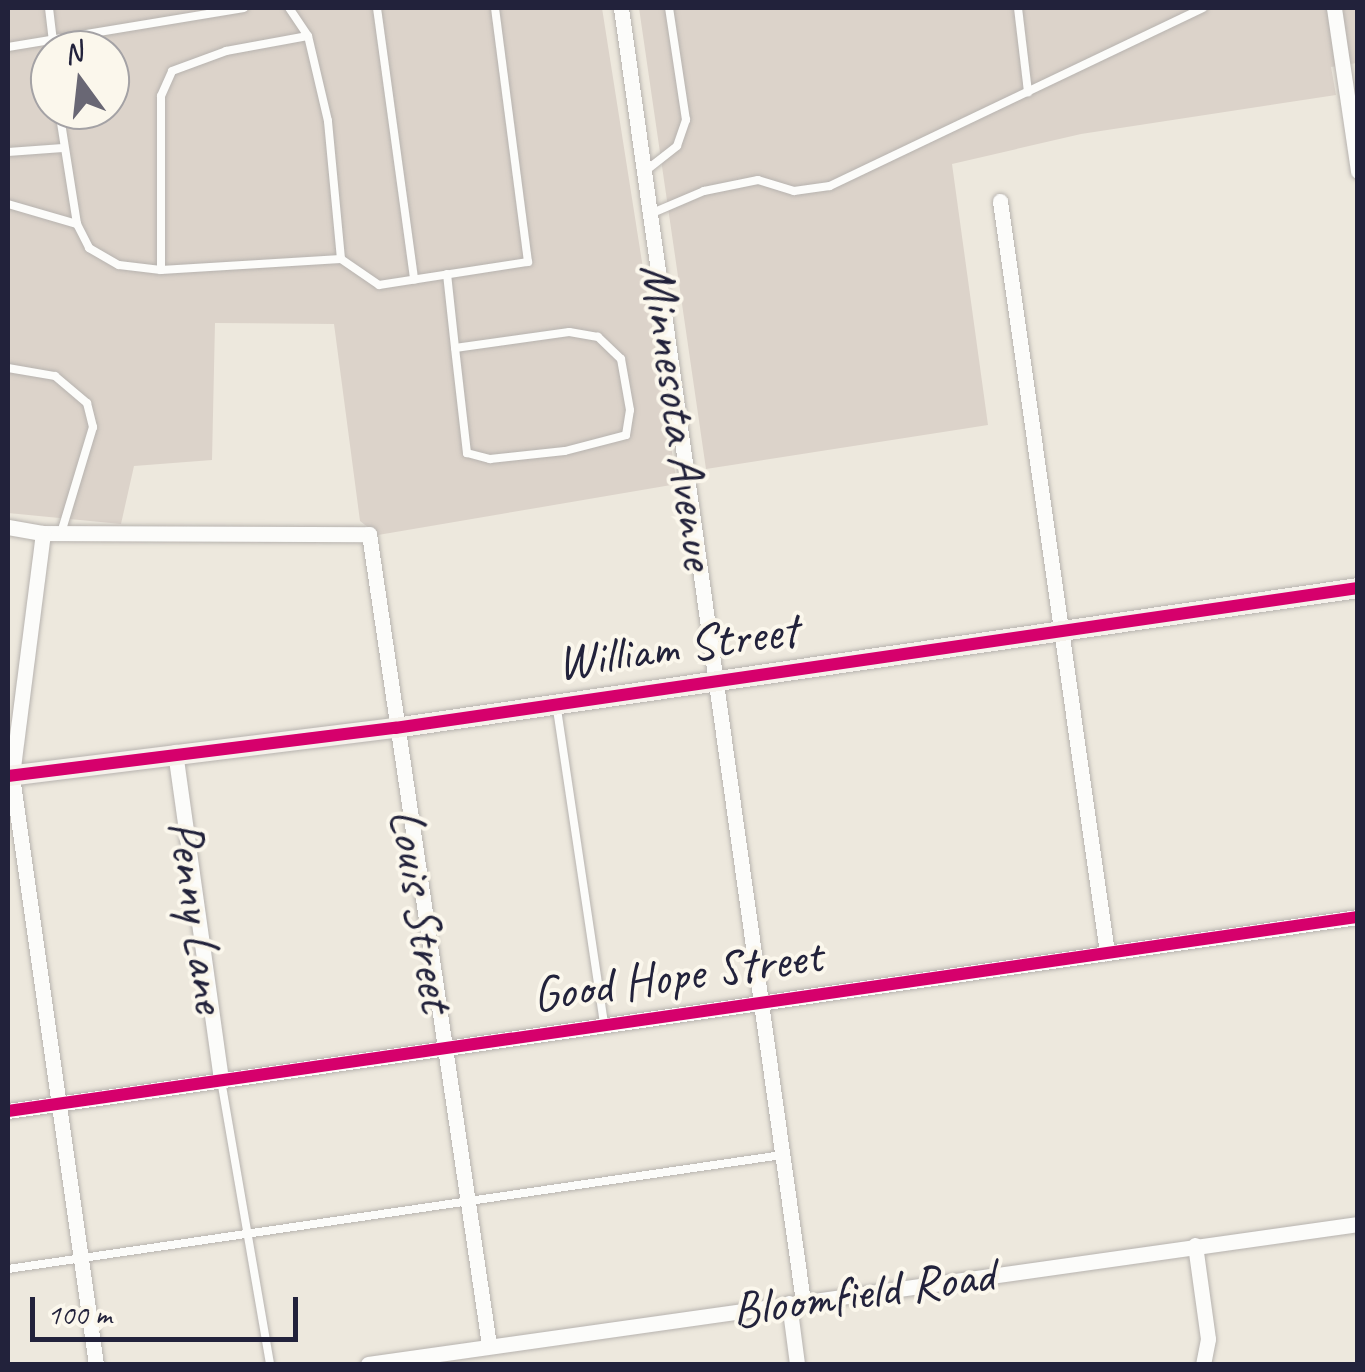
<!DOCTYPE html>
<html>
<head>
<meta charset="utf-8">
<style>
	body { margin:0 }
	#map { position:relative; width:1365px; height:1372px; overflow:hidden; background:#ede8dd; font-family:Caveat,sans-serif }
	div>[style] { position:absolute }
	.industrial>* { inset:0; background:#dcd3ca }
	.roads { filter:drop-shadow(0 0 2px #b7b3af) drop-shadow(0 0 2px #b7b3af) }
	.service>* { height:8px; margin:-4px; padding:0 4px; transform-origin:4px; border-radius:4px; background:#fcfcfa }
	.minor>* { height:15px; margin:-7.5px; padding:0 7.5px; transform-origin:7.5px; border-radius:7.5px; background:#fcfcfa }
	.secondary>* { height:20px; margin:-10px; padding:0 10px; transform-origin:10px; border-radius:10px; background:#f5f1eb }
	.cycleway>* { height:12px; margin:-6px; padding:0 6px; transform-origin:6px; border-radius:6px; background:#d6006c }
	span { translate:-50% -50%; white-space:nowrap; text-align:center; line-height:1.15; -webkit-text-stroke:8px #fbf7ec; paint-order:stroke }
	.street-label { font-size:50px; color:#22223b }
	.frame { position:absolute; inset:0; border:10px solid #22223b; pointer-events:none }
	.north { position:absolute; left:30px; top:30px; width:100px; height:100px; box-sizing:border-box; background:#fbf7ec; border:2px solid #a4a2a5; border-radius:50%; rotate:345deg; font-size:28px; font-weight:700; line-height:40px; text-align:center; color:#22223b }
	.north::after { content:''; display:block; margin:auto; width:35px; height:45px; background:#696774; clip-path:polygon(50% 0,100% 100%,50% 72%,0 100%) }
	.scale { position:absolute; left:30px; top:1297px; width:268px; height:45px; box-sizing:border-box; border:5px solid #22223b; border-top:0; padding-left:12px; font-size:30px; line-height:35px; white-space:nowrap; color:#22223b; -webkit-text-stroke:8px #fbf7ec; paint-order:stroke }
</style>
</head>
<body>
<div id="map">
	<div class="industrial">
		<i style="clip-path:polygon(evenodd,8px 8px,602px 8px,677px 484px,378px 535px,360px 521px,334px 324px,215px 323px,212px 460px,134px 466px,121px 524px,8px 513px,8px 8px,50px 50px,110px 50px,110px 110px,50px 110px,50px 50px)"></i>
		<i style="clip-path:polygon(639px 8px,1357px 8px,1357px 63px,1331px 67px,1336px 95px,1081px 134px,952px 164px,988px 425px,706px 469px)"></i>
	</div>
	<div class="roads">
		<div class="service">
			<i style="left:49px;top:8px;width:42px;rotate:83.2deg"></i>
			<i style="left:377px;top:8px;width:274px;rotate:82.2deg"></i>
			<i style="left:1018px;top:8px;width:85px;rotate:83.2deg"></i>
			<i style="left:8px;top:47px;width:239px;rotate:-9.4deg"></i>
			<i style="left:59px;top:110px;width:115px;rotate:81deg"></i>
			<i style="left:77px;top:224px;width:27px;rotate:63deg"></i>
			<i style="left:89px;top:248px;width:34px;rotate:30deg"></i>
			<i style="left:119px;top:265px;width:42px;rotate:6.8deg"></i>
			<i style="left:161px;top:270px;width:180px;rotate:-3.5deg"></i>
			<i style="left:341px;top:259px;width:139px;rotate:-95.4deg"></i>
			<i style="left:328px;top:121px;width:87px;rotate:-103.2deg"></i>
			<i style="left:308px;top:36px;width:34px;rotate:-124deg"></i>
			<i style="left:8px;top:152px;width:55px;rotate:-4.2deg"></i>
			<i style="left:644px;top:172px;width:42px;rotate:-38.2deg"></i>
			<i style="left:677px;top:146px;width:28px;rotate:-71deg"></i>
			<i style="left:686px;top:120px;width:113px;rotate:-98.6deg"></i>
			<i style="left:8px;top:204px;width:72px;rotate:16.2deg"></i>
			<i style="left:650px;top:214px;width:59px;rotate:-23.1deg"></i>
			<i style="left:704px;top:191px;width:55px;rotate:-11.5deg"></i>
			<i style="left:758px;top:180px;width:38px;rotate:17deg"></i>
			<i style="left:794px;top:191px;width:36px;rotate:-8deg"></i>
			<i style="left:830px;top:186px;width:413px;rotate:-25.5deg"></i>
			<i style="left:341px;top:259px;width:46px;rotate:34.4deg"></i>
			<i style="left:379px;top:285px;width:151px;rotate:-8.8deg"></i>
			<i style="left:528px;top:262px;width:256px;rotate:-97.4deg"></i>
			<i style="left:161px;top:270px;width:174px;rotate:-90deg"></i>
			<i style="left:161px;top:96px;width:27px;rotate:-66deg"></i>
			<i style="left:172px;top:71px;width:58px;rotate:-20.3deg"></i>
			<i style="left:226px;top:51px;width:83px;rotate:-10.4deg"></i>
			<i style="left:447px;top:274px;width:74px;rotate:83.8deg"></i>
			<i style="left:455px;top:348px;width:106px;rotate:83.5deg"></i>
			<i style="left:467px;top:453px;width:24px;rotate:15deg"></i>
			<i style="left:490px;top:459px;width:75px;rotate:-6.1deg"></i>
			<i style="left:565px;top:451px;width:63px;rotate:-14.7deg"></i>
			<i style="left:626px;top:435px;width:25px;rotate:-81deg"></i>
			<i style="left:630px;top:410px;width:52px;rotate:-100deg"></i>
			<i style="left:621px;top:359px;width:32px;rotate:-136deg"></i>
			<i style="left:598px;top:337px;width:29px;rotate:-170deg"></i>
			<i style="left:569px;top:332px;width:115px;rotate:172deg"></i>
			<i style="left:8px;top:368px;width:48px;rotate:9.7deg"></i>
			<i style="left:55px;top:376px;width:42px;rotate:40.2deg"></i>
			<i style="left:87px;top:403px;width:25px;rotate:76deg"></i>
			<i style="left:93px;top:427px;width:111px;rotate:106.8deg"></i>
			<i style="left:557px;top:709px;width:319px;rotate:81.5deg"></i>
			<i style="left:221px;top:1080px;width:288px;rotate:80.2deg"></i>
			<i style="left:8px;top:1269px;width:782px;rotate:-8.38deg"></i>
		</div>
		<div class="minor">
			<i style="left:621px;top:8px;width:1306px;rotate:81.99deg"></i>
			<i style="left:1334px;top:8px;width:165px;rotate:81.6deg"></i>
			<i style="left:1000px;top:201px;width:760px;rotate:81.9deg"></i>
			<i style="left:8px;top:527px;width:36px;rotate:10deg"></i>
			<i style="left:43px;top:533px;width:326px;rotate:0.2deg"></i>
			<i style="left:369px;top:534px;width:820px;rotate:81.58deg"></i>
			<i style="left:43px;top:533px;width:245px;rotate:97.3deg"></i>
			<i style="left:12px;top:776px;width:594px;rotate:81.87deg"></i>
			<i style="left:175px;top:752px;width:331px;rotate:82deg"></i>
			<i style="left:8px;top:1111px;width:1364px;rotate:-8.18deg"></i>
			<i style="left:1195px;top:1245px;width:95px;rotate:82.1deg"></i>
			<i style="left:1208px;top:1339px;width:25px;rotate:101deg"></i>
			<i style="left:789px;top:1303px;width:62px;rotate:82.5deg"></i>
			<i style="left:368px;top:1364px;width:1000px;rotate:-8.05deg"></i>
		</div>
		<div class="secondary">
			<i style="left:8px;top:776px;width:390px;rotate:-7.1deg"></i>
			<i style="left:395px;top:728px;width:973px;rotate:-8.27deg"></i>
		</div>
	</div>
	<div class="cycleway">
		<i style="left:8px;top:776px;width:390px;rotate:-7.1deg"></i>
		<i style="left:395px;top:728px;width:973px;rotate:-8.27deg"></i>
		<i style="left:8px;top:1111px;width:1364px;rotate:-8.18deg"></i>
	</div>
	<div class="street-label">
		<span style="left:679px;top:416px;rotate:82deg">Minnesota Avenue</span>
		<span style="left:677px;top:646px;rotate:-8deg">William Street</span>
		<span style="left:422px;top:910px;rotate:81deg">Louis Street</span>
		<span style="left:198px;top:916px;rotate:82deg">Penny Lane</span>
		<span style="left:677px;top:975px;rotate:-8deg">Good Hope Street</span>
		<span style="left:863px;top:1292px;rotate:-8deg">Bloomfield Road</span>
	</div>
	<div class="frame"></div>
	<div class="north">N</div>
	<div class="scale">100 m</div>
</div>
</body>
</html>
